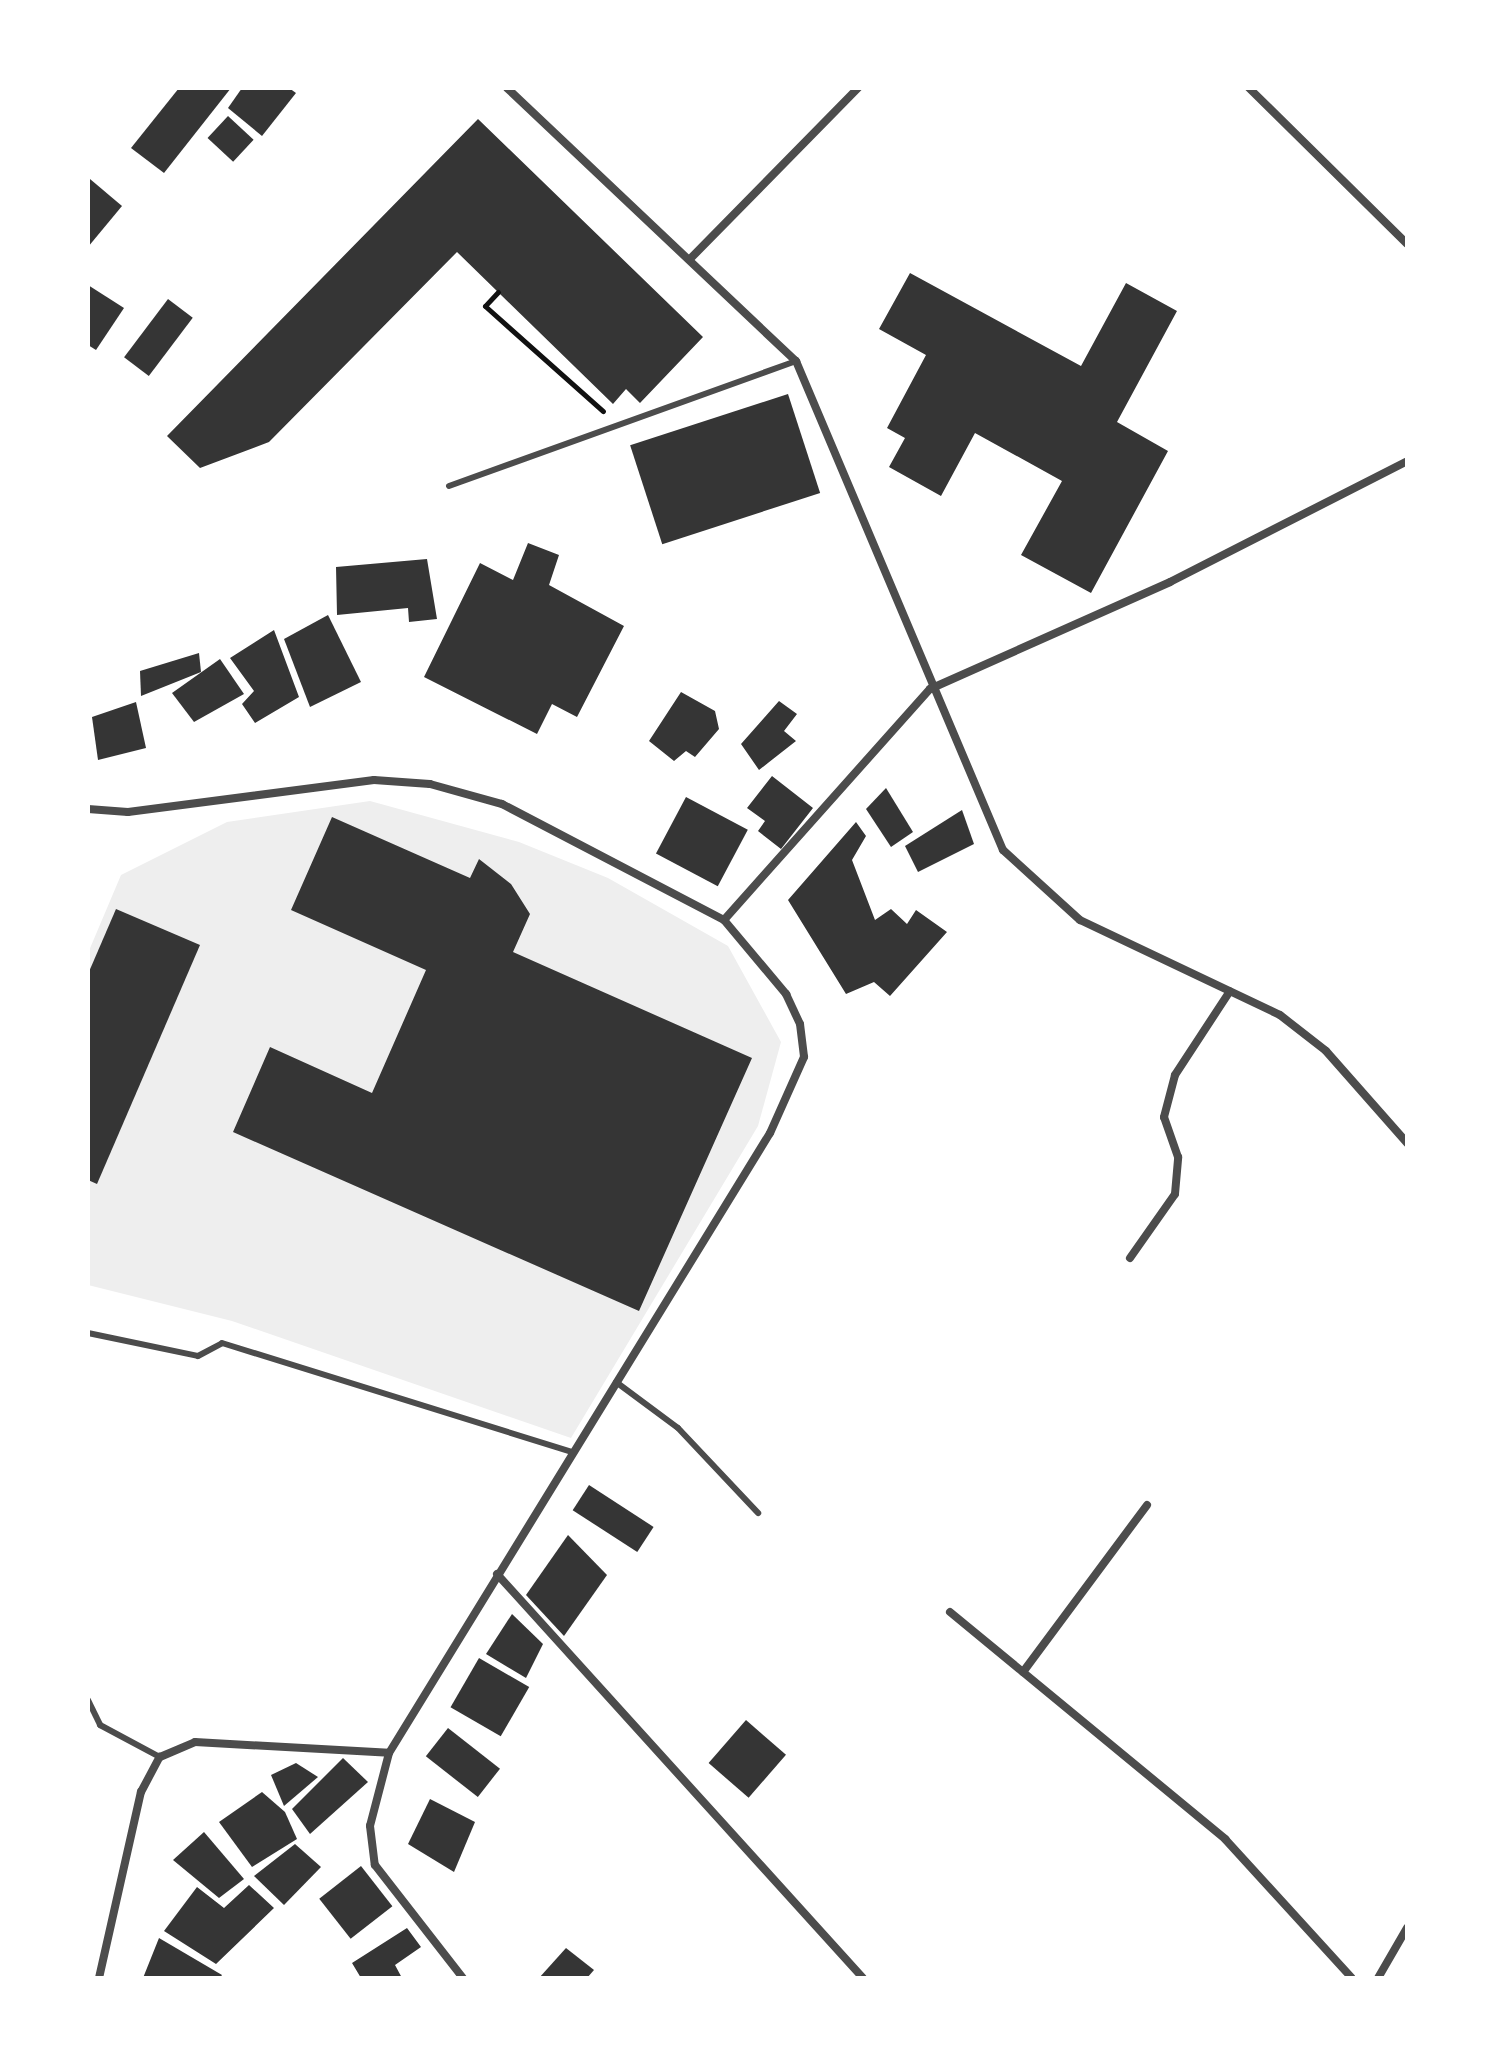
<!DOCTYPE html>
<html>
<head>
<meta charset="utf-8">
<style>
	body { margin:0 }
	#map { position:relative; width:1495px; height:2066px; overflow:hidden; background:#fff; font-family:Rubik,sans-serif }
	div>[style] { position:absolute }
	.green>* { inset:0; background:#eee }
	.building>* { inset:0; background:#353535; transform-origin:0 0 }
	.path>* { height:5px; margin:-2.5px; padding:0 2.5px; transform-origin:2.5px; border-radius:2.5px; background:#111 }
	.service>* { height:6px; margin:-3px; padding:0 3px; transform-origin:3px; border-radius:3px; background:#4c4c4c }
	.minor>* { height:8px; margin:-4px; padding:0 4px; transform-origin:4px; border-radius:4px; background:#4c4c4c }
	span { translate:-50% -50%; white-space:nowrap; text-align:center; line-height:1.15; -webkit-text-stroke:8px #fff; paint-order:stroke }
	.frame { position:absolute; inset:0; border:90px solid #fff; pointer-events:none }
</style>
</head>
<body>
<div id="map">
	<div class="green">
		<i style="clip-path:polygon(370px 801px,519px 842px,608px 878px,728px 946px,781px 1042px,758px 1126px,571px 1438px,232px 1321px,88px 1285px,88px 953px,121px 875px,227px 822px)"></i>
	</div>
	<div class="building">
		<i style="clip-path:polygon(179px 88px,231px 88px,164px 173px,131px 148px)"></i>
		<i style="clip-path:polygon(242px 88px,289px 88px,296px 93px,262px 136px,228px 108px)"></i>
		<i style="left:228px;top:116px;width:35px;height:30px;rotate:43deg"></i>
		<i style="clip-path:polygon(478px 119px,703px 337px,640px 403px,626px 389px,613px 404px,457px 252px,269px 442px,200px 468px,167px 436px)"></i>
		<i style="clip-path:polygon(90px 179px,122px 206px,88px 247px,88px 181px)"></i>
		<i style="clip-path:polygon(910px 273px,1081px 366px,1126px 283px,1177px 311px,1117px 422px,1168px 451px,1091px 593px,1021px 555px,1062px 481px,975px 433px,941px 496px,889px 467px,905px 438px,887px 428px,926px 355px,879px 329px)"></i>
		<i style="clip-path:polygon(88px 285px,124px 308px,96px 350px,88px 345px)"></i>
		<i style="left:168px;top:299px;width:31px;height:73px;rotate:37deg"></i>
		<i style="left:788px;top:394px;width:104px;height:166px;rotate:72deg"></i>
		<i style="clip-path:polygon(528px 543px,559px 555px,549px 585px,624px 626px,577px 717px,552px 704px,537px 734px,424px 677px,480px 563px,513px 580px)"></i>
		<i style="clip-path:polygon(427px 559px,437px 619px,409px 622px,408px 608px,337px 615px,336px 567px)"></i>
		<i style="clip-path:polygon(328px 615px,361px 682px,310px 707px,284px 639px)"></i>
		<i style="clip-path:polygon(274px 630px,299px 697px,255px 723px,242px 704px,254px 691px,230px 658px)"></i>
		<i style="clip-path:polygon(199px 653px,201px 672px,141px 696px,140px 671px)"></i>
		<i style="clip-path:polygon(220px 659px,244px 694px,194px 722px,172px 693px)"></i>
		<i style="clip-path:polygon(681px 692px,715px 711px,719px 729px,695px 757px,686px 751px,674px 761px,649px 741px)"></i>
		<i style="clip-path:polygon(779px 701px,797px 714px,784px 731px,796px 741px,759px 770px,741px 744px)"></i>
		<i style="clip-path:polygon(136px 702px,146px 748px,98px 760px,92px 717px)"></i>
		<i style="clip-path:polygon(772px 776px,813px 808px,781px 849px,758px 831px,765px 821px,747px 808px)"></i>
		<i style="clip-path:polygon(886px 788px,913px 832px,891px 847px,866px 809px)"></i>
		<i style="left:686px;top:797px;width:70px;height:64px;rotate:28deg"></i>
		<i style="clip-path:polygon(962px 810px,974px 844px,918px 872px,905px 846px)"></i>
		<i style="clip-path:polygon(332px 817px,470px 878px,479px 859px,511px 884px,530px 914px,513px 952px,752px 1058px,639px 1311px,233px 1132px,270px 1047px,372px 1093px,426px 970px,291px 910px)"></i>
		<i style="clip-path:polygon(856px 822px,866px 836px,852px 860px,875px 920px,891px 909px,907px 924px,916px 910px,947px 932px,890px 996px,874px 982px,846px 994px,788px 900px)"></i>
		<i style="clip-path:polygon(116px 909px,200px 945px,97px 1184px,88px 1180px,88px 974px)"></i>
		<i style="left:589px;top:1485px;width:77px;height:30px;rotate:33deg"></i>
		<i style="clip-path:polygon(568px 1535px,607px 1575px,564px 1636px,526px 1595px)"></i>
		<i style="clip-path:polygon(512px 1614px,543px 1644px,526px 1678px,486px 1654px)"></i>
		<i style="left:479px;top:1658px;width:58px;height:57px;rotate:30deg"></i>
		<i style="left:746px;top:1720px;width:53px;height:57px;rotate:41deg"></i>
		<i style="left:448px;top:1728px;width:66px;height:36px;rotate:38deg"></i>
		<i style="clip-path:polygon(343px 1758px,368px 1782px,310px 1834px,292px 1809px)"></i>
		<i style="clip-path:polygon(296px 1763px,318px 1777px,284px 1806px,271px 1775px)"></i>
		<i style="clip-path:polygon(262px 1792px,285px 1812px,297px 1839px,252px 1867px,219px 1822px)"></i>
		<i style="clip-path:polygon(430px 1799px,475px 1822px,454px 1872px,408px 1844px)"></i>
		<i style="clip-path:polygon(204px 1832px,244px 1879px,219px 1898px,173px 1860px)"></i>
		<i style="clip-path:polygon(295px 1844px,321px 1867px,284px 1905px,254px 1876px)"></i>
		<i style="left:361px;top:1866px;width:51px;height:53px;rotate:52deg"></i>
		<i style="clip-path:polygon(249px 1885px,274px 1908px,216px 1964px,164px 1931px,197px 1887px,224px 1908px)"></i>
		<i style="clip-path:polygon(407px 1928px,421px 1947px,395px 1965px,402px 1978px,361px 1978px,352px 1963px)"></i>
		<i style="clip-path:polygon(159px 1938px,222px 1975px,220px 1978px,143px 1978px)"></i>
		<i style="clip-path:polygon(566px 1948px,594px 1970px,587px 1978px,539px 1978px)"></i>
	</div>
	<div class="path">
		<i style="left:498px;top:292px;width:19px;rotate:133deg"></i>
		<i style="left:485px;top:306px;width:158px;rotate:41.7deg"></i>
	</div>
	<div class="service">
		<i style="left:449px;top:486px;width:369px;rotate:-19.8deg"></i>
		<i style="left:88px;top:1333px;width:112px;rotate:11.8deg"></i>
		<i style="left:198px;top:1356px;width:27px;rotate:-28deg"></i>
		<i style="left:222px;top:1343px;width:367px;rotate:17.3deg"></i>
		<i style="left:616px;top:1382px;width:77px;rotate:36.6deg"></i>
		<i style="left:678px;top:1428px;width:117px;rotate:46.7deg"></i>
		<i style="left:88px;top:1700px;width:28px;rotate:64deg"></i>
		<i style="left:100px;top:1725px;width:68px;rotate:28.1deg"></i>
	</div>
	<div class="minor">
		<i style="left:507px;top:88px;width:398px;rotate:43.4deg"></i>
		<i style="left:796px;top:361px;width:531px;rotate:67.06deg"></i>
		<i style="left:1003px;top:850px;width:104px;rotate:42.3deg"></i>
		<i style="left:1080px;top:920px;width:221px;rotate:25.4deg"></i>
		<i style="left:1280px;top:1015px;width:58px;rotate:38deg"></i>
		<i style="left:1326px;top:1051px;width:123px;rotate:48.6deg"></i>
		<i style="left:1249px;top:88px;width:222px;rotate:44.6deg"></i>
		<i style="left:690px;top:259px;width:240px;rotate:-45.5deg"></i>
		<i style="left:88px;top:809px;width:40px;rotate:4.3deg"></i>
		<i style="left:128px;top:812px;width:248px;rotate:-7.4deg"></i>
		<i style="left:374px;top:780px;width:56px;rotate:4.1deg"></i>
		<i style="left:430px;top:784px;width:75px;rotate:15.5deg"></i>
		<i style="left:502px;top:804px;width:250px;rotate:27.6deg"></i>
		<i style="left:724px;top:920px;width:97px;rotate:50deg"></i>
		<i style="left:786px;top:994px;width:33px;rotate:65deg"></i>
		<i style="left:800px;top:1024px;width:33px;rotate:83deg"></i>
		<i style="left:804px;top:1057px;width:83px;rotate:114.1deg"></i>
		<i style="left:770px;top:1133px;width:728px;rotate:121.57deg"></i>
		<i style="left:389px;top:1753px;width:75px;rotate:104.6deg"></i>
		<i style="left:370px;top:1826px;width:39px;rotate:83deg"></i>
		<i style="left:375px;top:1865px;width:143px;rotate:52.1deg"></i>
		<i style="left:724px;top:920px;width:310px;rotate:-48.3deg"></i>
		<i style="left:930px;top:689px;width:263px;rotate:-24deg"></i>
		<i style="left:1170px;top:582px;width:266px;rotate:-27deg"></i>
		<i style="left:1130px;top:1258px;width:78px;rotate:-54.9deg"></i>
		<i style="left:1175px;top:1194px;width:37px;rotate:-85deg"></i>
		<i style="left:1178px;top:1157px;width:42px;rotate:-109.3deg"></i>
		<i style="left:1164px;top:1117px;width:43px;rotate:-75.3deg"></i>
		<i style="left:1175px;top:1075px;width:100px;rotate:-56.8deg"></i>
		<i style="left:497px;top:1574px;width:545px;rotate:47.83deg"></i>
		<i style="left:950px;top:1612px;width:357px;rotate:39.5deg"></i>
		<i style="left:1225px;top:1839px;width:188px;rotate:47.6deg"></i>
		<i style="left:1023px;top:1672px;width:208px;rotate:-53.4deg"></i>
		<i style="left:99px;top:1978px;width:191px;rotate:-77.3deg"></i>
		<i style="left:141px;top:1792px;width:40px;rotate:-62deg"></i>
		<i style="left:160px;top:1757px;width:38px;rotate:-23deg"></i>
		<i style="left:195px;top:1742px;width:194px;rotate:3.2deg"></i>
		<i style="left:1378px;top:1978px;width:58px;rotate:-59.9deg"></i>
	</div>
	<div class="frame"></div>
</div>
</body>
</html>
